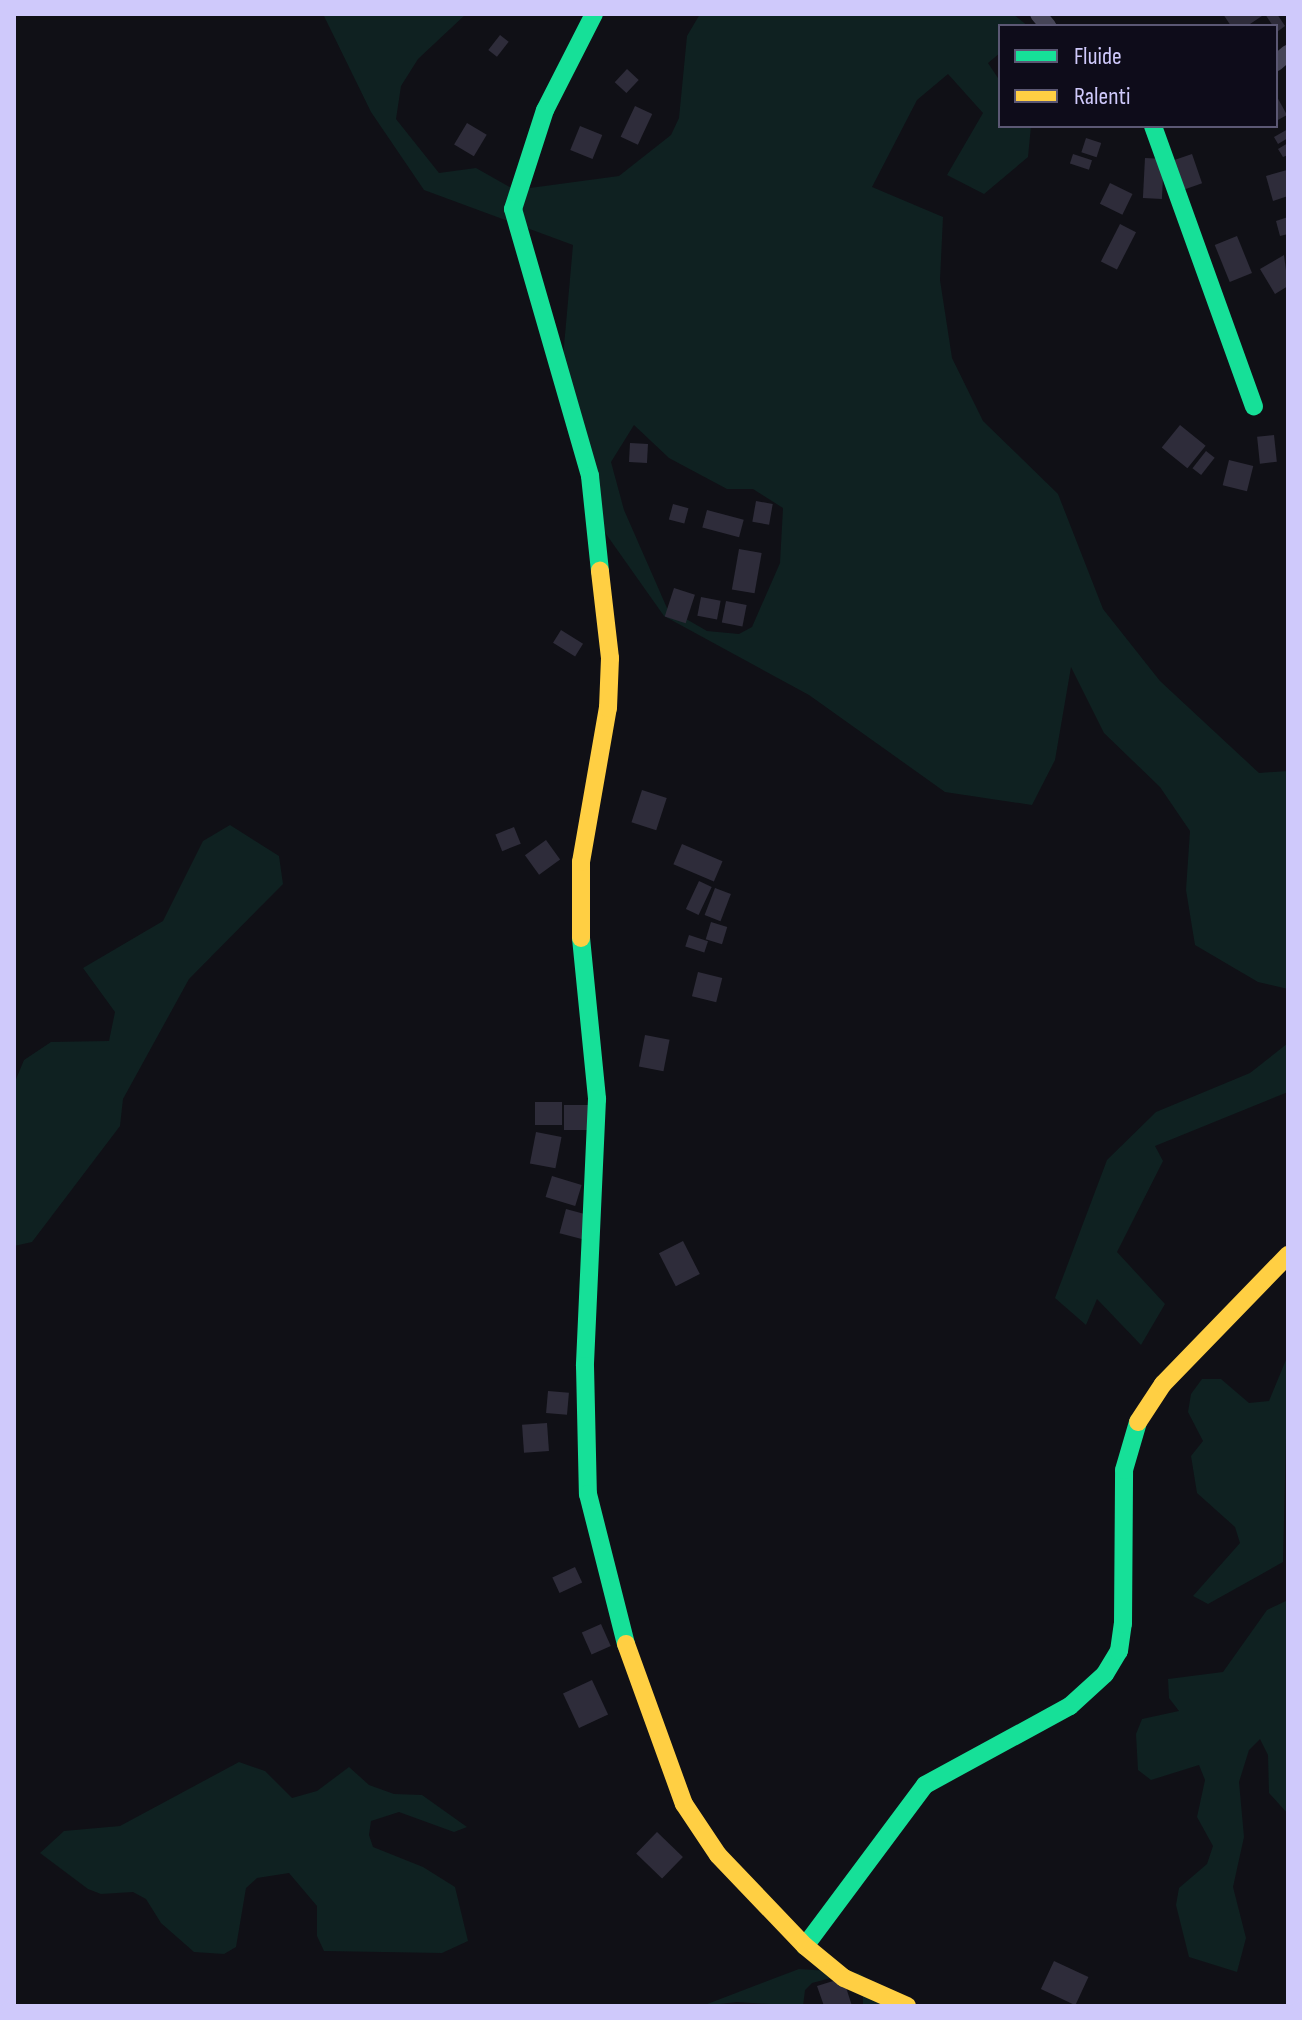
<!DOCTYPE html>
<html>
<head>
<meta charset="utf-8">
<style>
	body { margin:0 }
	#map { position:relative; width:1302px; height:2020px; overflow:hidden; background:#101016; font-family:"Sofia Sans Condensed",sans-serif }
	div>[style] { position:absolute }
	.green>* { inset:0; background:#0f2121 }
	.building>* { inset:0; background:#2e2c3a; transform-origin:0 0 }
	.street>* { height:16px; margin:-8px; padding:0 8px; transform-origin:8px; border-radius:8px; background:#464557 }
	.fast>* { height:18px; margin:-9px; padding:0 9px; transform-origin:9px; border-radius:9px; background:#16e098 }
	.slow>* { height:18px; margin:-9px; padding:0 9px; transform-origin:9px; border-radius:9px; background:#ffcf43 }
	span { translate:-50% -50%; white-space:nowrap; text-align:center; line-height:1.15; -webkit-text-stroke:8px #0e0c1a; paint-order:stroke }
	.frame { position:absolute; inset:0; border:16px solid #cfc9fb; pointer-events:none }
	.legend { position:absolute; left:998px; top:24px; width:280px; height:104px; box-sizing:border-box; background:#0e0c1a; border:2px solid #5b5874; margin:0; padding:10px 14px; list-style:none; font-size:24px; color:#cfc9fb }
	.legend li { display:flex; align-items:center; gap:16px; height:40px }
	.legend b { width:40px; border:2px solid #5b5874 }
</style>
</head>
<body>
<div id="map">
	<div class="green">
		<i style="clip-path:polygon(evenodd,323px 14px,466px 14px,418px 59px,401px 86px,396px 119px,439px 173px,476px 168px,515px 190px,619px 176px,671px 135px,679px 118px,687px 36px,700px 14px,1013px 14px,1028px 26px,1000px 26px,1000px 53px,988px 63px,1000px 81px,1000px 126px,1031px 126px,1028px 157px,984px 194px,947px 175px,983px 113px,948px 74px,917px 100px,872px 187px,943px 217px,940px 280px,952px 358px,983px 421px,1058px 494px,1103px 609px,1160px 681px,1259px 773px,1288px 771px,1288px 989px,1258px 982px,1195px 945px,1186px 890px,1190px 831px,1160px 787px,1104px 733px,1071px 667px,1055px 760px,1032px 805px,945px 792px,809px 695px,664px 616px,594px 517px,561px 380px,573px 245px,424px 190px,371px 112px,323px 14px,634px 425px,669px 458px,727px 489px,753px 489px,783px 508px,780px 563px,752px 627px,739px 634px,707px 631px,667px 608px,624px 510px,611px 462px,634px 425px)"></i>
		<i style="clip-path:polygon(230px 825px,279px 856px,283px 884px,189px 979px,123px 1099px,120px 1126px,32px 1242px,14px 1246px,14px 1084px,24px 1060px,51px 1042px,109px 1041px,115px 1012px,83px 968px,163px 921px,203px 841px)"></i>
		<i style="clip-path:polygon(1288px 1043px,1288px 1092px,1155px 1146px,1163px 1161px,1117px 1252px,1165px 1304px,1141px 1345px,1097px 1299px,1086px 1325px,1055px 1298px,1107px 1160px,1156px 1112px,1250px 1073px)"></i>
		<i style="clip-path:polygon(1288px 1355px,1283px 1562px,1208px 1604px,1193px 1596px,1240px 1543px,1235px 1527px,1197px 1493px,1191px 1456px,1203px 1441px,1188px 1412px,1191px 1394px,1202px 1379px,1221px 1379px,1249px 1403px,1269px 1401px)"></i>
		<i style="clip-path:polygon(1288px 1600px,1288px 1814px,1269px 1793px,1268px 1755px,1260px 1739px,1249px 1750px,1239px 1782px,1244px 1837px,1233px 1887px,1246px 1938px,1237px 1972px,1189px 1957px,1176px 1905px,1179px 1888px,1207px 1864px,1213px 1846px,1197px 1817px,1205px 1780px,1199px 1765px,1151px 1780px,1138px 1770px,1136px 1734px,1142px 1719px,1179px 1711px,1169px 1698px,1168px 1679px,1223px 1672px,1267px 1610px)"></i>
		<i style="clip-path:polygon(239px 1762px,265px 1771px,292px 1798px,317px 1791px,349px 1767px,369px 1785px,394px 1794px,422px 1795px,467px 1827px,454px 1832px,399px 1812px,371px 1821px,369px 1835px,373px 1847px,423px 1867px,455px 1887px,468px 1941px,442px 1953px,324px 1951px,317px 1936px,317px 1906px,289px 1873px,257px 1878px,246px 1888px,236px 1947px,224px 1954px,194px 1952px,161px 1923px,146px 1899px,133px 1892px,101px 1894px,88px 1889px,40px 1853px,64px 1831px,120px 1826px)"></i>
		<i style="clip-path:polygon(799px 1969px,859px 1973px,903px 2006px,863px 2006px,863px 1991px,846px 1974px,812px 1983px,805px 1990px,803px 2006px,737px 2002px,702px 2006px)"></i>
	</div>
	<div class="building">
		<i style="clip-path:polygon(1223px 14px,1265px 14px,1247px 26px,1231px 26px)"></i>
		<i style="clip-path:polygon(1265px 14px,1277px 14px,1285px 26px,1277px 32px)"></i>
		<i style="left:500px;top:35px;width:11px;height:19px;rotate:38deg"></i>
		<i style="left:627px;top:69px;width:16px;height:18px;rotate:43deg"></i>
		<i style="clip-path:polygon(1276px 95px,1287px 115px,1276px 121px)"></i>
		<i style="left:635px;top:106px;width:19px;height:34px;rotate:25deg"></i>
		<i style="left:467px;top:123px;width:23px;height:25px;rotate:31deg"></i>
		<i style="left:580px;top:126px;width:24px;height:26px;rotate:22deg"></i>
		<i style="clip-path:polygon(1288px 129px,1288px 138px,1278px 144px,1274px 137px)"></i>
		<i style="left:1086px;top:138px;width:16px;height:15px;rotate:18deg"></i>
		<i style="clip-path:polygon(1288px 143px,1288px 155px,1283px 157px,1278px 149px)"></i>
		<i style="left:1073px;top:154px;width:20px;height:10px;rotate:18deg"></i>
		<i style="left:1192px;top:154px;width:31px;height:21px;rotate:71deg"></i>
		<i style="left:1145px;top:158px;width:19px;height:40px;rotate:3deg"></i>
		<i style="clip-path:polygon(1287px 170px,1288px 196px,1273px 201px,1266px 176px)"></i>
		<i style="left:1110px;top:183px;width:25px;height:23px;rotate:26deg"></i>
		<i style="clip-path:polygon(1288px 217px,1288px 234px,1280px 236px,1276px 221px)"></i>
		<i style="left:1120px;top:224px;width:18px;height:42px;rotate:27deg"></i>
		<i style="left:1237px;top:236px;width:40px;height:24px;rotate:68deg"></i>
		<i style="clip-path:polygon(1284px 255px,1288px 286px,1275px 294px,1260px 269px)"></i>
		<i style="left:1180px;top:425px;width:33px;height:29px;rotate:39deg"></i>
		<i style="left:1274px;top:435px;width:27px;height:17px;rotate:84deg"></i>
		<i style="left:630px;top:443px;width:18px;height:19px;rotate:3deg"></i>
		<i style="left:1206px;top:451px;width:11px;height:22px;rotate:38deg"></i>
		<i style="left:1229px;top:460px;width:25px;height:26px;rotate:14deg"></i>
		<i style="left:756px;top:501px;width:17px;height:21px;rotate:10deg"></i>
		<i style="left:673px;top:504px;width:16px;height:16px;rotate:15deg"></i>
		<i style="left:707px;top:510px;width:38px;height:18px;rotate:15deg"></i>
		<i style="left:739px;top:549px;width:23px;height:41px;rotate:10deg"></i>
		<i style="left:674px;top:588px;width:22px;height:30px;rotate:18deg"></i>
		<i style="left:701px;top:597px;width:20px;height:19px;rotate:11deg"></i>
		<i style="left:726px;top:601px;width:21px;height:22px;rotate:11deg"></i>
		<i style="left:561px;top:630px;width:26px;height:15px;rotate:32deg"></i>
		<i style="left:642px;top:790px;width:26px;height:34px;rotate:18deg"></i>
		<i style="left:514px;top:827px;width:18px;height:20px;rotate:68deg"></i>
		<i style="left:546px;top:840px;width:24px;height:26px;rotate:54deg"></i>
		<i style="left:682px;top:844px;width:44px;height:22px;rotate:23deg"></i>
		<i style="left:699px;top:881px;width:14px;height:31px;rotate:25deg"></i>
		<i style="left:715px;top:888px;width:17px;height:29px;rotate:21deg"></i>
		<i style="left:711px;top:922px;width:17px;height:18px;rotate:17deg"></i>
		<i style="left:689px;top:935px;width:20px;height:12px;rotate:18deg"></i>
		<i style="left:698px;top:972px;width:25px;height:25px;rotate:14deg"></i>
		<i style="left:645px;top:1035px;width:25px;height:32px;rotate:11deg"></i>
		<i style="left:535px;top:1102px;width:27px;height:23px"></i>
		<i style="left:564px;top:1105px;width:30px;height:25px"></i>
		<i style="left:536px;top:1132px;width:26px;height:32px;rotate:11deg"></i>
		<i style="left:552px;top:1176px;width:31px;height:22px;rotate:17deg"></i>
		<i style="left:566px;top:1209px;width:24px;height:25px;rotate:15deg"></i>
		<i style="left:683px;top:1241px;width:37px;height:27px;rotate:63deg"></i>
		<i style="left:548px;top:1391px;width:21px;height:22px;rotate:5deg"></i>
		<i style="left:547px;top:1423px;width:28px;height:25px;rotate:86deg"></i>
		<i style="left:575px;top:1567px;width:17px;height:25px;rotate:65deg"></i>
		<i style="left:601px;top:1624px;width:24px;height:21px;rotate:66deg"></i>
		<i style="left:592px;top:1680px;width:38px;height:32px;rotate:65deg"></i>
		<i style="left:657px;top:1832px;width:36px;height:30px;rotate:44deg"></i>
		<i style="left:1054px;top:1961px;width:38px;height:31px;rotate:25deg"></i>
		<i style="clip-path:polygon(843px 1978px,852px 2006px,824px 2006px,817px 1986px)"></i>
	</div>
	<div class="street">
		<i style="left:1038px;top:14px;width:16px;rotate:50deg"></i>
		<i style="left:1276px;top:63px;width:16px;rotate:-40deg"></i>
	</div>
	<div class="fast">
		<i style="left:594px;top:14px;width:108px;rotate:117deg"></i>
		<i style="left:545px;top:110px;width:104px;rotate:107.9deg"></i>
		<i style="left:513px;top:209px;width:278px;rotate:73.9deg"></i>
		<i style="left:590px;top:476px;width:96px;rotate:84deg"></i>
		<i style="left:1153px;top:126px;width:298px;rotate:70.2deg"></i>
		<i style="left:581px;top:938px;width:162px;rotate:84.3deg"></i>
		<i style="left:597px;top:1099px;width:267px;rotate:92.6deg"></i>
		<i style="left:585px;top:1366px;width:128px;rotate:88.7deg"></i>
		<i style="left:588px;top:1494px;width:155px;rotate:75.8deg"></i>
		<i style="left:805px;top:1946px;width:201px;rotate:-53.3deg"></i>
		<i style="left:925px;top:1785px;width:165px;rotate:-28.6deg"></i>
		<i style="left:1070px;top:1706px;width:47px;rotate:-42.4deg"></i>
		<i style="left:1105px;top:1674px;width:27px;rotate:-59deg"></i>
		<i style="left:1119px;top:1651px;width:27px;rotate:-82deg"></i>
		<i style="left:1123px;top:1624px;width:154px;rotate:-89.6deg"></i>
		<i style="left:1124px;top:1470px;width:50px;rotate:-73.7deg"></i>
	</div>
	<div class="slow">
		<i style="left:581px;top:938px;width:76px;rotate:-90deg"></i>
		<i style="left:581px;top:862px;width:156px;rotate:-80.1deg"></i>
		<i style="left:608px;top:708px;width:50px;rotate:-87.7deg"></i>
		<i style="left:610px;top:658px;width:88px;rotate:-96.6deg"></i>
		<i style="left:1138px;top:1422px;width:45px;rotate:-56.7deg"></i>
		<i style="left:1163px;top:1384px;width:180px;rotate:-45.9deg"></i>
		<i style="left:626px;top:1644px;width:170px;rotate:70.1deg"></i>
		<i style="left:684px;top:1804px;width:61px;rotate:56.3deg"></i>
		<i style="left:718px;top:1855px;width:126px;rotate:46.3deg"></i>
		<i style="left:805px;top:1946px;width:50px;rotate:39.4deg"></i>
		<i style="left:844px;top:1978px;width:69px;rotate:24deg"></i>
	</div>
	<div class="frame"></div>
	<ul class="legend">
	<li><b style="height:10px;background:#16e098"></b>Fluide</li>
	<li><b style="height:10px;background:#ffcf43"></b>Ralenti</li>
	</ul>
</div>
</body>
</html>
